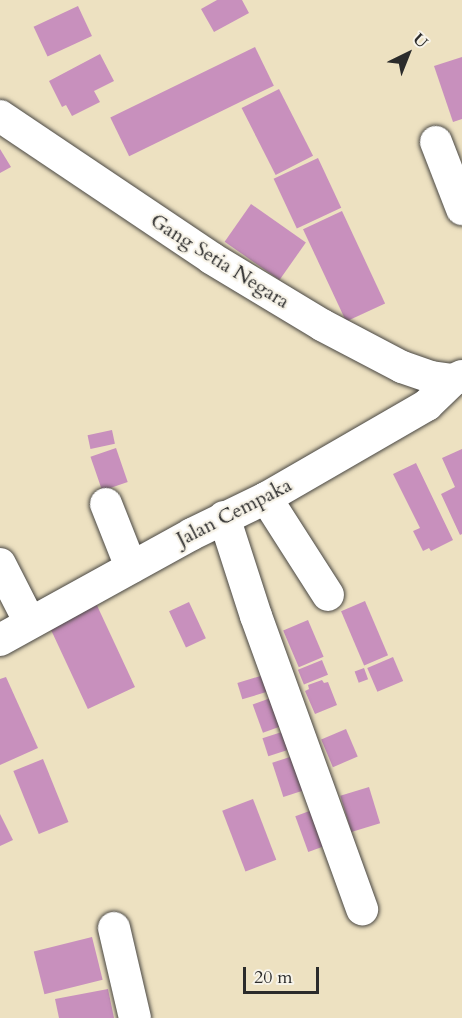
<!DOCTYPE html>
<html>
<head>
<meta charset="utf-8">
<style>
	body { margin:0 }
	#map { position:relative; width:462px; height:1018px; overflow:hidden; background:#ede1c1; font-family:Cardo,serif }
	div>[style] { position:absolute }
	.building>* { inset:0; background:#c890bd; transform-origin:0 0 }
	.roads { filter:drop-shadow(0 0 2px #484642) drop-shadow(0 0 2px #484642) }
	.minor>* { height:32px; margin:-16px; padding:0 16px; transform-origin:16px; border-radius:16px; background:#fff }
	span { translate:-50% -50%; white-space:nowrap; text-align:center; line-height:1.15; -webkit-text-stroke:4.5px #f7f3e8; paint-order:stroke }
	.street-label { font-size:20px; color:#2b2b2b }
	.north { position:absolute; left:378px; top:24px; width:60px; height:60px; -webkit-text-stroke:4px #f7f3e8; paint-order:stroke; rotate:43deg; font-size:16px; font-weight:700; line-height:24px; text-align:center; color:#2b2b2b }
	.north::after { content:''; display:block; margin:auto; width:21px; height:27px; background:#2b2b2b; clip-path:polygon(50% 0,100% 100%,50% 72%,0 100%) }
	.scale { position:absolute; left:243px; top:967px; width:76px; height:27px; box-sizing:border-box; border:3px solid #2b2b2b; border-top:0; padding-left:8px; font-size:18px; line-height:21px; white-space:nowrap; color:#2b2b2b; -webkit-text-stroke:4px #f7f3e8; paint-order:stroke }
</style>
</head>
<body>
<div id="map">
	<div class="building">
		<i style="clip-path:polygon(217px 0,242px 0,249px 13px,214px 32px,201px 9px)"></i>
		<i style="left:78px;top:6px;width:33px;height:49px;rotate:65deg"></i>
		<i style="left:255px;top:47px;width:43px;height:161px;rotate:64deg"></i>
		<i style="clip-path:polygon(100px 54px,114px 81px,94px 91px,100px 102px,72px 116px,66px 105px,62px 107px,49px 81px)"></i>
		<i style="clip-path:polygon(462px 57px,462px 119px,453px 122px,434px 66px)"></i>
		<i style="left:279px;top:89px;width:75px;height:42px;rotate:63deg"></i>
		<i style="clip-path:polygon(0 149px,11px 167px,0 173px)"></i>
		<i style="left:318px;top:158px;width:55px;height:49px;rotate:65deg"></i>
		<i style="left:251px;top:204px;width:67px;height:46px;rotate:35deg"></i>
		<i style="left:342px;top:211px;width:102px;height:43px;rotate:65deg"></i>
		<i style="left:112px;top:430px;width:14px;height:25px;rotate:78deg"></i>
		<i style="left:116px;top:448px;width:36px;height:27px;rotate:71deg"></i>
		<i style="clip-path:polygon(462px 449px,462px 534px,460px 535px,441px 494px,455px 487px,442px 458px)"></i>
		<i style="clip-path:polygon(416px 463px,453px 540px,431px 551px,429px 548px,423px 551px,413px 531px,420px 528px,393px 474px)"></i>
		<i style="left:94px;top:599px;width:97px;height:52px;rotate:65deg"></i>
		<i style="left:365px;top:601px;width:59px;height:26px;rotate:67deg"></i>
		<i style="left:189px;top:602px;width:40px;height:22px;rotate:65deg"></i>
		<i style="left:308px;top:620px;width:40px;height:27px;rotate:67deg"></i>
		<i style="left:393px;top:657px;width:26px;height:28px;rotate:67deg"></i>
		<i style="left:322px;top:660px;width:16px;height:26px;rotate:68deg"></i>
		<i style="left:364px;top:668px;width:12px;height:10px;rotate:70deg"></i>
		<i style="left:267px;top:674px;width:17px;height:31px;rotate:73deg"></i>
		<i style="clip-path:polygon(6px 677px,38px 748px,0 765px,0 679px)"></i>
		<i style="clip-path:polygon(322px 680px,324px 683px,328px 682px,337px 705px,315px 714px,305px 691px,309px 689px,308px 685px)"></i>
		<i style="left:279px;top:695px;width:30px;height:28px;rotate:70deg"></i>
		<i style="left:291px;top:729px;width:19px;height:30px;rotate:72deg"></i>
		<i style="left:346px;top:729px;width:30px;height:27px;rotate:67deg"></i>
		<i style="left:296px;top:755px;width:36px;height:25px;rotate:72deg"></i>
		<i style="left:43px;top:759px;width:68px;height:32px;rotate:68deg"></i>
		<i style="left:369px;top:787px;width:38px;height:30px;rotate:73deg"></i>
		<i style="left:253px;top:799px;width:65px;height:33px;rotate:69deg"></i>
		<i style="left:315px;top:809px;width:38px;height:21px;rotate:70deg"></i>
		<i style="clip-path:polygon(0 814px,13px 840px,0 846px)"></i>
		<i style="left:92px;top:937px;width:44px;height:60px;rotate:76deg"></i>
		<i style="clip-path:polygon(108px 989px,114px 1018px,59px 1018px,55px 999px)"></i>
	</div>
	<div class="roads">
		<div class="minor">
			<i style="left:0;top:116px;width:254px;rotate:33.9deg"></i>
			<i style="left:211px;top:258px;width:130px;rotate:31.1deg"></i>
			<i style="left:322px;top:325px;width:90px;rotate:27.7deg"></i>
			<i style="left:402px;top:367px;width:31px;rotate:19deg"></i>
			<i style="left:431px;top:377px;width:22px;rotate:8deg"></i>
			<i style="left:436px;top:142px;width:72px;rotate:68.8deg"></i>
			<i style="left:266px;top:498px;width:115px;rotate:57.4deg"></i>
			<i style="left:106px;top:504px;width:68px;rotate:68.4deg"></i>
			<i style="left:224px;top:517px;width:104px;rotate:72.1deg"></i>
			<i style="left:256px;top:616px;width:312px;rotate:70.1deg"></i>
			<i style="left:0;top:564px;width:66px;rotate:63deg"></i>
			<i style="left:0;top:640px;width:219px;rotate:-28.9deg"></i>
			<i style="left:192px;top:534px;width:82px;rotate:-25.9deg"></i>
			<i style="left:266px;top:498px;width:186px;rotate:-30deg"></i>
			<i style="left:427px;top:405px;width:36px;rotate:-44deg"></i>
			<i style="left:453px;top:380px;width:10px;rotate:-24deg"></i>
			<i style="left:114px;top:928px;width:92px;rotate:76.9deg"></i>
		</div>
	</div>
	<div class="street-label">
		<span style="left:220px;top:261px;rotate:32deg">Gang Setia Negara</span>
		<span style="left:234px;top:512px;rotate:-27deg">Jalan Cempaka</span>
	</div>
	<div class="north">U</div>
	<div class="scale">20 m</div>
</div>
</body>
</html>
